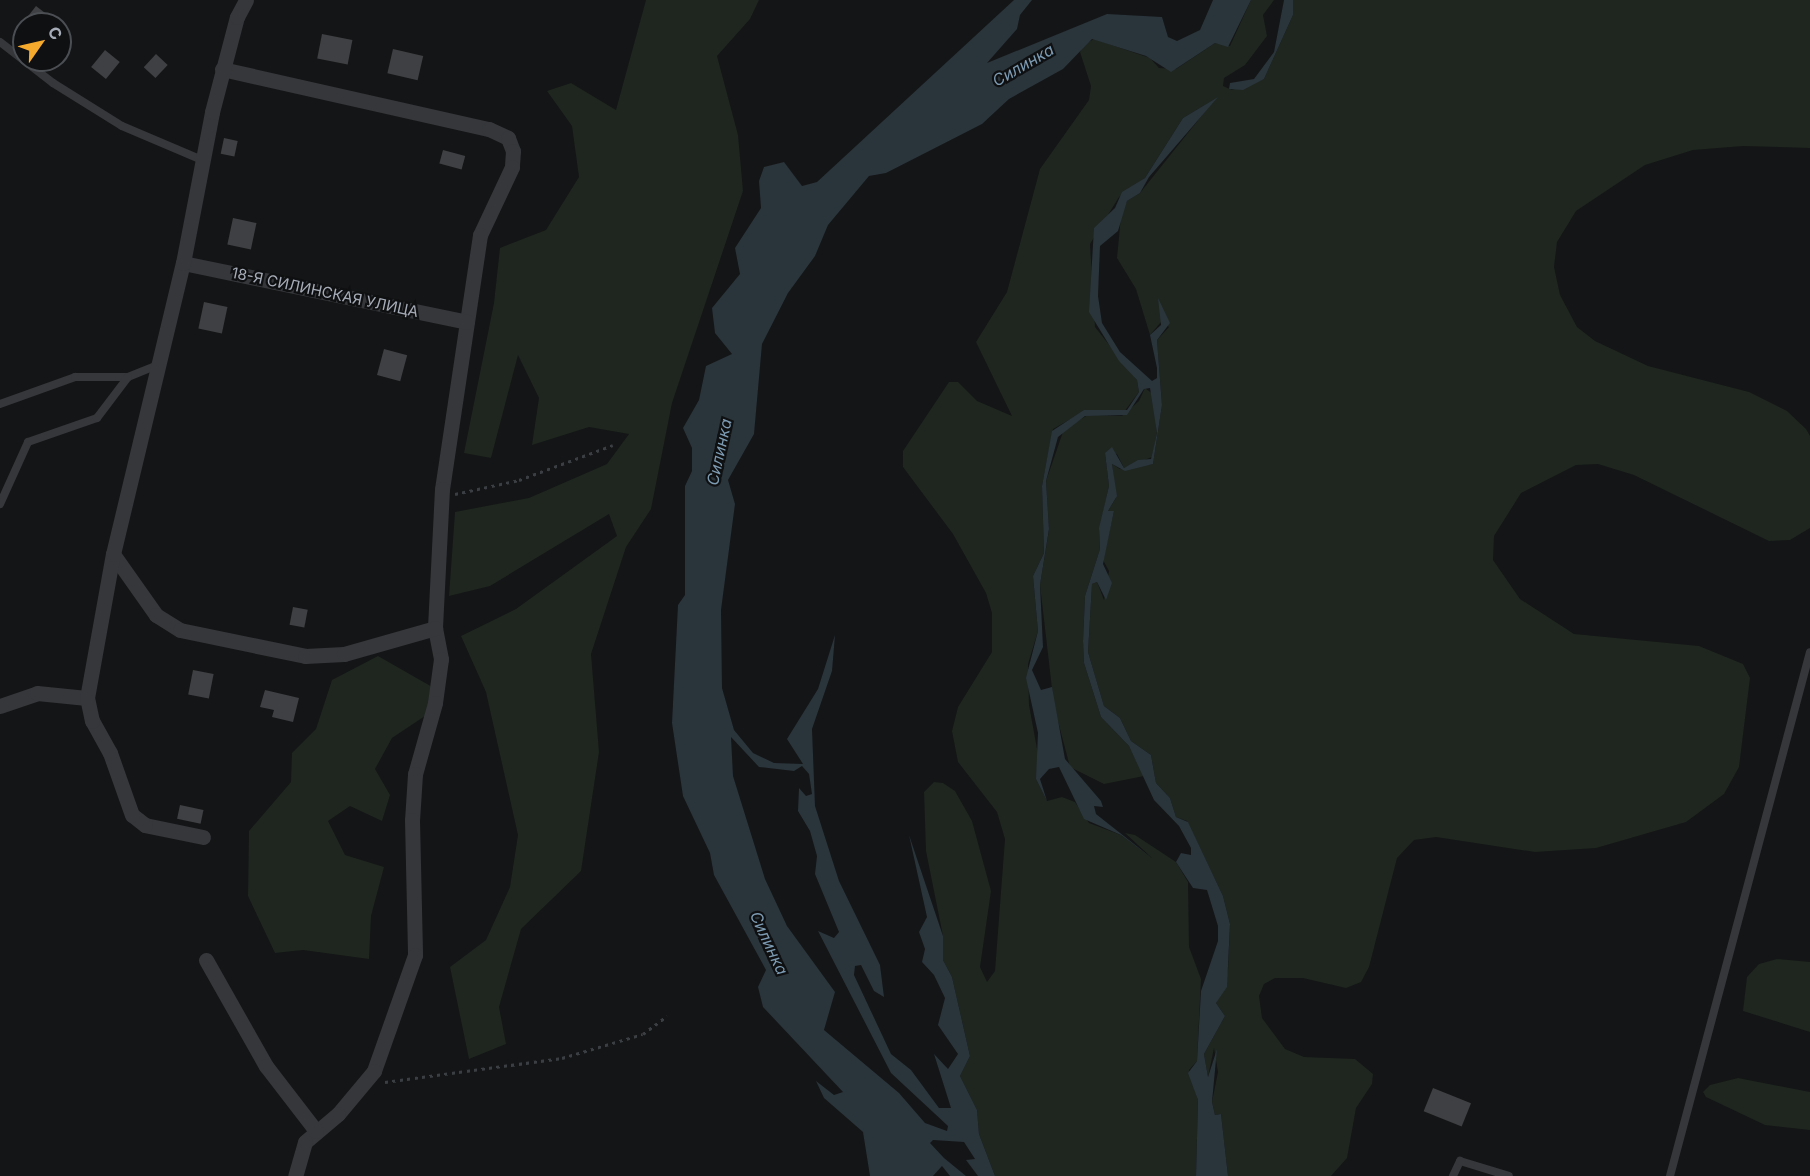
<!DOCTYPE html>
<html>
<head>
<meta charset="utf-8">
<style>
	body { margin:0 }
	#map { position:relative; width:1810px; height:1176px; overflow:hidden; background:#141516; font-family:Inter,sans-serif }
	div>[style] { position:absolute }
	.green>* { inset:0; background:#1e261f }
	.water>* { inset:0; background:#2a343b }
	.building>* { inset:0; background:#3e4043; transform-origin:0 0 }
	.path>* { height:3px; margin-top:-1.5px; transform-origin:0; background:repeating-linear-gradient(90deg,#3b3e42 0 3px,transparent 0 7.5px) }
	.lane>* { height:8px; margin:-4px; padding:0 4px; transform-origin:4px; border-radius:4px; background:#35373b }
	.street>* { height:15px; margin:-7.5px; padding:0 7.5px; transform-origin:7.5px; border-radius:7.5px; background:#35373b }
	span { translate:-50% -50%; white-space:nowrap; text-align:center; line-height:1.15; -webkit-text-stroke:4.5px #0f1011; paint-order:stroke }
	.street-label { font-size:15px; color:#a6acb7 }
	.water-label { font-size:16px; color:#7c9bb3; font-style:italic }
	.north { position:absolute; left:12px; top:12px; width:60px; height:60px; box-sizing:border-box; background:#0f1011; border:2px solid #4b4e53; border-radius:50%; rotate:56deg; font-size:16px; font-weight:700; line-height:24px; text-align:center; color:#a6acb7 }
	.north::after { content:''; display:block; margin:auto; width:21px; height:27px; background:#f6aa2d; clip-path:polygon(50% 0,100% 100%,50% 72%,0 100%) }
</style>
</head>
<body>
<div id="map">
	<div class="green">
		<i style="clip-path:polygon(646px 0,759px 0,750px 19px,717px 56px,738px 135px,743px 191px,672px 403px,651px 509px,626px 547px,591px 654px,599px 752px,581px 871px,521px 929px,499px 1007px,506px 1044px,469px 1059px,450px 967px,486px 940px,510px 887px,518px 835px,486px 692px,461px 636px,516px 609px,617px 536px,609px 514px,490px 586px,449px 596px,455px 512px,529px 498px,607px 464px,629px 434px,589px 427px,532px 445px,539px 398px,518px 355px,491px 458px,464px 453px,494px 303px,500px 248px,546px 230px,579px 177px,572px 126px,547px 91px,571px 83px,616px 110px)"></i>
		<i style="clip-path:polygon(1251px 0,1274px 0,1263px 15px,1267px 36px,1245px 65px,1224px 78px,1223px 86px,1232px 90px,1264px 79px,1293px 15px,1293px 0,1810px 0,1810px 148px,1743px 146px,1693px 150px,1645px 165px,1576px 211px,1557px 242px,1554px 267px,1560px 295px,1577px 327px,1595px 341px,1648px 366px,1749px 392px,1787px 411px,1806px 429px,1810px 436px,1810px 528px,1790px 540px,1769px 541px,1634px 475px,1598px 464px,1576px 465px,1521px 493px,1494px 536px,1493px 560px,1520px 599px,1574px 634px,1699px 646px,1743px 664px,1750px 678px,1739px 767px,1724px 794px,1686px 822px,1596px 848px,1535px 852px,1436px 837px,1414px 840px,1397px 858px,1369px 967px,1361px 982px,1346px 988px,1303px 978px,1275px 978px,1264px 984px,1259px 996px,1262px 1018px,1285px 1049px,1304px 1057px,1355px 1059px,1373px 1074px,1372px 1084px,1356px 1108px,1347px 1158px,1331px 1176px,1228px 1176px,1221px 1114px,1215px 1115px,1212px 1102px,1218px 1072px,1214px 1048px,1208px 1077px,1204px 1054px,1225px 1016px,1216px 1003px,1228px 970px,1230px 924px,1223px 896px,1187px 821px,1176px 817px,1170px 798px,1156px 783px,1151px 755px,1131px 741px,1120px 718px,1104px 706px,1088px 652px,1092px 584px,1097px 582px,1104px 600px,1109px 571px,1103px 560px,1114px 511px,1108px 511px,1116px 498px,1112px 464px,1120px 469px,1153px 464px,1162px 405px,1157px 340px,1169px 327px,1161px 322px,1150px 335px,1136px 289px,1117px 258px,1121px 216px,1127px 201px,1140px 193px,1215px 99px,1183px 118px,1145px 178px,1119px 197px,1090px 244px,1095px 327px,1137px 380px,1139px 392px,1124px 412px,1087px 410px,1053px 429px,1042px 486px,1044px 553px,1033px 576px,1038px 631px,1028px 664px,1029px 705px,1040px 765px,1036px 779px,1047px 801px,1062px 797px,1075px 802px,1089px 823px,1121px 835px,1152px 858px,1125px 833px,1135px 835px,1176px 862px,1188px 882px,1189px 947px,1201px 979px,1197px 1061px,1189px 1070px,1198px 1100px,1196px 1176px,995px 1176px,979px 1134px,977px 1110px,960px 1076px,970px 1056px,952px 977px,943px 960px,943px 936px,926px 851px,924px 792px,934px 782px,943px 783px,955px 791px,972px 821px,991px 891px,980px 967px,987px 982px,995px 971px,1005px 839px,997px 812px,958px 762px,952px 731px,958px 707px,992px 652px,992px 613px,986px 593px,953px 534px,903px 467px,903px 451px,949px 382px,958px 382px,977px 401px,1012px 416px,976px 342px,1007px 292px,1040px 169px,1089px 100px,1091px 86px,1080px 52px,1083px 45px,1094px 39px,1150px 58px,1159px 68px,1176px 69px,1215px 43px,1230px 46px)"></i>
		<i style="clip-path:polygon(1145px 388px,1154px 395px,1157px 433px,1152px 457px,1124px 468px,1117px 454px,1105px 453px,1109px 486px,1099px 531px,1100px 549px,1085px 596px,1083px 641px,1084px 663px,1101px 717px,1129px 746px,1144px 776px,1104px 784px,1070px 767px,1054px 706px,1040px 585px,1049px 530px,1046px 481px,1064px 429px,1088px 415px,1122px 416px,1139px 401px)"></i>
		<i style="clip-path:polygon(378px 656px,434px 688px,425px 716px,392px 738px,375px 769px,390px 795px,382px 821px,350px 806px,328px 821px,345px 855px,384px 867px,371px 916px,369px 959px,303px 950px,275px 953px,248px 896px,249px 831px,291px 782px,292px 753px,316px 729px,332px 680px)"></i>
		<i style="clip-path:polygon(1777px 959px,1810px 962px,1810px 1032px,1743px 1011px,1747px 977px,1759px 964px)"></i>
		<i style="clip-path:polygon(1738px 1078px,1810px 1092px,1810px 1130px,1765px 1125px,1706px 1097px,1703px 1092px,1710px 1085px)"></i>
	</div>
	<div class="water">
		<i style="clip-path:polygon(evenodd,1014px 0,1032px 0,1020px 15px,1017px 29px,987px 63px,1107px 14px,1162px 17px,1168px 37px,1177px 41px,1200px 30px,1213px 0,1251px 0,1228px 47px,1215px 43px,1171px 72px,1146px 56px,1092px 39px,1063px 69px,1009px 99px,982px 124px,886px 173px,869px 176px,828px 225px,815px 256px,788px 293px,762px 344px,754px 434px,728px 480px,735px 504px,721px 610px,722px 688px,734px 730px,753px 753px,774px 763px,803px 764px,787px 739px,818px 689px,835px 635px,832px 671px,812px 729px,815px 806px,839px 881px,880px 965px,884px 997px,874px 991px,861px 965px,855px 966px,854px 975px,891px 1054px,911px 1070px,939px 1108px,951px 1108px,934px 1054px,948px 1069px,958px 1054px,938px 1025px,945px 998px,934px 975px,922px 962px,925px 949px,919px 932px,927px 917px,909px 835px,943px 936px,943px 960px,952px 977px,970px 1056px,960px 1076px,977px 1110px,979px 1134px,995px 1176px,978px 1176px,966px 1160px,975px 1159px,964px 1142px,933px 1140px,930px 1143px,944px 1158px,966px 1176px,950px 1176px,942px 1166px,933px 1176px,870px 1176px,863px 1132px,824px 1098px,816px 1081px,834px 1095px,843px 1092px,763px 1007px,758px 987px,766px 970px,714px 875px,710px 853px,683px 796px,672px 723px,678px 605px,685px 595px,685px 486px,692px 471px,692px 448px,683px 428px,699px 400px,706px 366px,732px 354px,715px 333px,712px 308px,740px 274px,735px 248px,761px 208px,759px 181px,764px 167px,784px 162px,802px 186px,817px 182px,1014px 0,731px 737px,759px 767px,794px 771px,802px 766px,809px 774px,812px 794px,806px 796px,799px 788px,798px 811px,810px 831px,817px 856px,815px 874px,839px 932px,834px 938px,818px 931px,891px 1073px,948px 1126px,947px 1131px,925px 1123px,899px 1093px,824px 1030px,835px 992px,787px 926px,765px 879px,733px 776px,731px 737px)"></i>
		<i style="clip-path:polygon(1284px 0,1293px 0,1293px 15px,1264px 79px,1243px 90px,1229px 89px,1230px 83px,1254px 79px,1274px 52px)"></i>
		<i style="clip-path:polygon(1218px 97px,1149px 177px,1140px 193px,1127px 201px,1118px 231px,1100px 246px,1098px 296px,1102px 323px,1120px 352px,1152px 381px,1157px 378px,1157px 368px,1150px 335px,1161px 325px,1158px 298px,1170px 323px,1157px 340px,1162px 405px,1153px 464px,1125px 471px,1112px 464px,1117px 496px,1108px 511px,1114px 511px,1103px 564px,1112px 583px,1106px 600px,1097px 582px,1092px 584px,1088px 652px,1104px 706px,1120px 718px,1131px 741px,1151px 755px,1156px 783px,1170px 798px,1176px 817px,1188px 822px,1223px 896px,1230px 924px,1227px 987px,1216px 1003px,1225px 1016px,1204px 1054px,1208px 1077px,1217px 1049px,1212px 1102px,1215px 1115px,1221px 1114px,1228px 1176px,1196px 1176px,1198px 1100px,1188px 1073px,1197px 1061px,1201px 991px,1218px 941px,1218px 926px,1207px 890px,1193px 888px,1176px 862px,1181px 853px,1191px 855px,1191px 848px,1179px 826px,1154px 800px,1129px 746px,1101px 717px,1084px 663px,1083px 641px,1085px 596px,1100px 549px,1099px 528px,1109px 486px,1105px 453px,1112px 447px,1124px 468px,1138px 460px,1151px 459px,1157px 433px,1150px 388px,1144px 389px,1127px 415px,1085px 416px,1058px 437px,1046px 481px,1049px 529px,1040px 585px,1043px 647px,1032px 670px,1041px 690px,1052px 687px,1065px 759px,1101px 801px,1103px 807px,1094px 806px,1096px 814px,1153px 859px,1121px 835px,1084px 819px,1059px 767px,1049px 769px,1040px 779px,1047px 801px,1036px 779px,1038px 733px,1026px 678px,1038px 631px,1033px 576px,1044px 553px,1042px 486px,1052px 431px,1084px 410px,1127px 410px,1139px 392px,1137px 380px,1119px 361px,1089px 312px,1094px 228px,1115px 208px,1122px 192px,1145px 178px,1183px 118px)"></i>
	</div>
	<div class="building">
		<i style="clip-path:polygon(36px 6px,49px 16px,42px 24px,22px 24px)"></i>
		<i style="left:322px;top:34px;width:31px;height:25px;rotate:11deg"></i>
		<i style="left:393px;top:49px;width:31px;height:25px;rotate:13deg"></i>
		<i style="left:105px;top:50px;width:19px;height:22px;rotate:39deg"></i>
		<i style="left:156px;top:54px;width:16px;height:18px;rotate:43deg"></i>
		<i style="left:224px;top:138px;width:14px;height:16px;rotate:12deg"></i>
		<i style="left:443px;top:150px;width:23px;height:14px;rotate:15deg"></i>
		<i style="left:233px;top:218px;width:24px;height:27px;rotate:12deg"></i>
		<i style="left:204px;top:302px;width:24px;height:27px;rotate:12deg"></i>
		<i style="left:384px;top:349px;width:24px;height:27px;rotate:15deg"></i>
		<i style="left:293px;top:607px;width:15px;height:18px;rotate:11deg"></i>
		<i style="left:193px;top:670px;width:21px;height:25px;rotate:11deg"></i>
		<i style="clip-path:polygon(265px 690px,299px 698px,293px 722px,272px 717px,274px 710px,260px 707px)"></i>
		<i style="left:180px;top:805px;width:24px;height:14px;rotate:12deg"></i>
		<i style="left:1433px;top:1088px;width:41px;height:25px;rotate:22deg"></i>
	</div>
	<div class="path">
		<i style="left:455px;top:494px;width:66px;rotate:-12.3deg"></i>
		<i style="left:519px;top:480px;width:100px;rotate:-20.4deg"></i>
		<i style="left:385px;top:1082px;width:179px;rotate:-7.7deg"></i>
		<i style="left:562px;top:1058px;width:84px;rotate:-16.5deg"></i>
		<i style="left:643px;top:1034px;width:30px;rotate:-37deg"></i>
	</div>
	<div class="lane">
		<i style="left:0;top:42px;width:67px;rotate:37.7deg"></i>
		<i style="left:53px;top:83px;width:81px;rotate:31.9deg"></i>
		<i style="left:122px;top:126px;width:87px;rotate:23deg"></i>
		<i style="left:0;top:404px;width:80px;rotate:-19.8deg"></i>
		<i style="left:75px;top:377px;width:53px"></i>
		<i style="left:128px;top:377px;width:31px;rotate:-22deg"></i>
		<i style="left:0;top:504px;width:68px;rotate:-65.7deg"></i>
		<i style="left:28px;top:442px;width:73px;rotate:-19.2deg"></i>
		<i style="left:97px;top:418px;width:51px;rotate:-52.9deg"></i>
		<i style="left:1453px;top:1176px;width:17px;rotate:-65deg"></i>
		<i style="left:1460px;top:1161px;width:51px;rotate:17deg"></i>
		<i style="left:1670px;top:1176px;width:542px;rotate:-75.04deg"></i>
	</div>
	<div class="street">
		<i style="left:222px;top:69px;width:274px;rotate:12.7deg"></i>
		<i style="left:489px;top:129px;width:21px;rotate:25deg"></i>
		<i style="left:508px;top:138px;width:14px;rotate:69deg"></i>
		<i style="left:513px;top:151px;width:16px;rotate:94deg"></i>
		<i style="left:512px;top:167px;width:75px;rotate:115.2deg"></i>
		<i style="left:480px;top:235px;width:257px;rotate:98.5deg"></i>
		<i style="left:442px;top:489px;width:139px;rotate:92.9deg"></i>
		<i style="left:435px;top:628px;width:32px;rotate:79deg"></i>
		<i style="left:441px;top:659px;width:44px;rotate:97.8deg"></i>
		<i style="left:435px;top:703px;width:74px;rotate:105.7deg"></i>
		<i style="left:415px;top:774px;width:46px;rotate:93.7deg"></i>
		<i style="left:412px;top:820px;width:135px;rotate:88.7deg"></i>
		<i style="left:415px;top:955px;width:123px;rotate:109.5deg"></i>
		<i style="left:374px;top:1071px;width:56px;rotate:129.9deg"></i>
		<i style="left:338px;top:1114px;width:43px;rotate:139.7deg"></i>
		<i style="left:305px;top:1142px;width:35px;rotate:106deg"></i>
		<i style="left:183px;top:263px;width:290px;rotate:11.7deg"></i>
		<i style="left:113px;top:554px;width:75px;rotate:54.8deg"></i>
		<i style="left:156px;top:615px;width:28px;rotate:32deg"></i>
		<i style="left:180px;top:630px;width:128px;rotate:11.7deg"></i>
		<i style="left:305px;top:656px;width:39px;rotate:-3deg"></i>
		<i style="left:344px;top:654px;width:95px;rotate:-15.9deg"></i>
		<i style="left:0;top:706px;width:39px;rotate:-19deg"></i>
		<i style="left:37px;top:693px;width:50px;rotate:5.7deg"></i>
		<i style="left:203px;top:837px;width:59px;rotate:-168.3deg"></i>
		<i style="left:145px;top:825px;width:16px;rotate:-142deg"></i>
		<i style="left:132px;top:815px;width:66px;rotate:-109.5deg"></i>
		<i style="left:110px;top:753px;width:37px;rotate:-119deg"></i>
		<i style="left:92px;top:721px;width:24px;rotate:-102deg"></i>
		<i style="left:87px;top:698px;width:146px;rotate:-79.8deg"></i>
		<i style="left:113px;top:554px;width:299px;rotate:-76.5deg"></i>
		<i style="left:183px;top:263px;width:154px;rotate:-79.1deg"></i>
		<i style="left:212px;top:112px;width:98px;rotate:-75.3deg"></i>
		<i style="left:237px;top:17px;width:19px;rotate:-62deg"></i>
		<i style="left:206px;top:960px;width:122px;rotate:60.5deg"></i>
		<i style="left:266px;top:1066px;width:82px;rotate:52.4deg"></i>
	</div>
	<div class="street-label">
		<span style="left:325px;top:292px;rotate:12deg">18-Я СИЛИНСКАЯ УЛИЦА</span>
	</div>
	<div class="water-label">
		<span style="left:1023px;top:65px;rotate:-30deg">Силинка</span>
		<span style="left:719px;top:452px;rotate:-78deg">Силинка</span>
		<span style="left:769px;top:943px;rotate:65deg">Силинка</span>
	</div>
	<div class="north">С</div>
</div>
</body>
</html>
